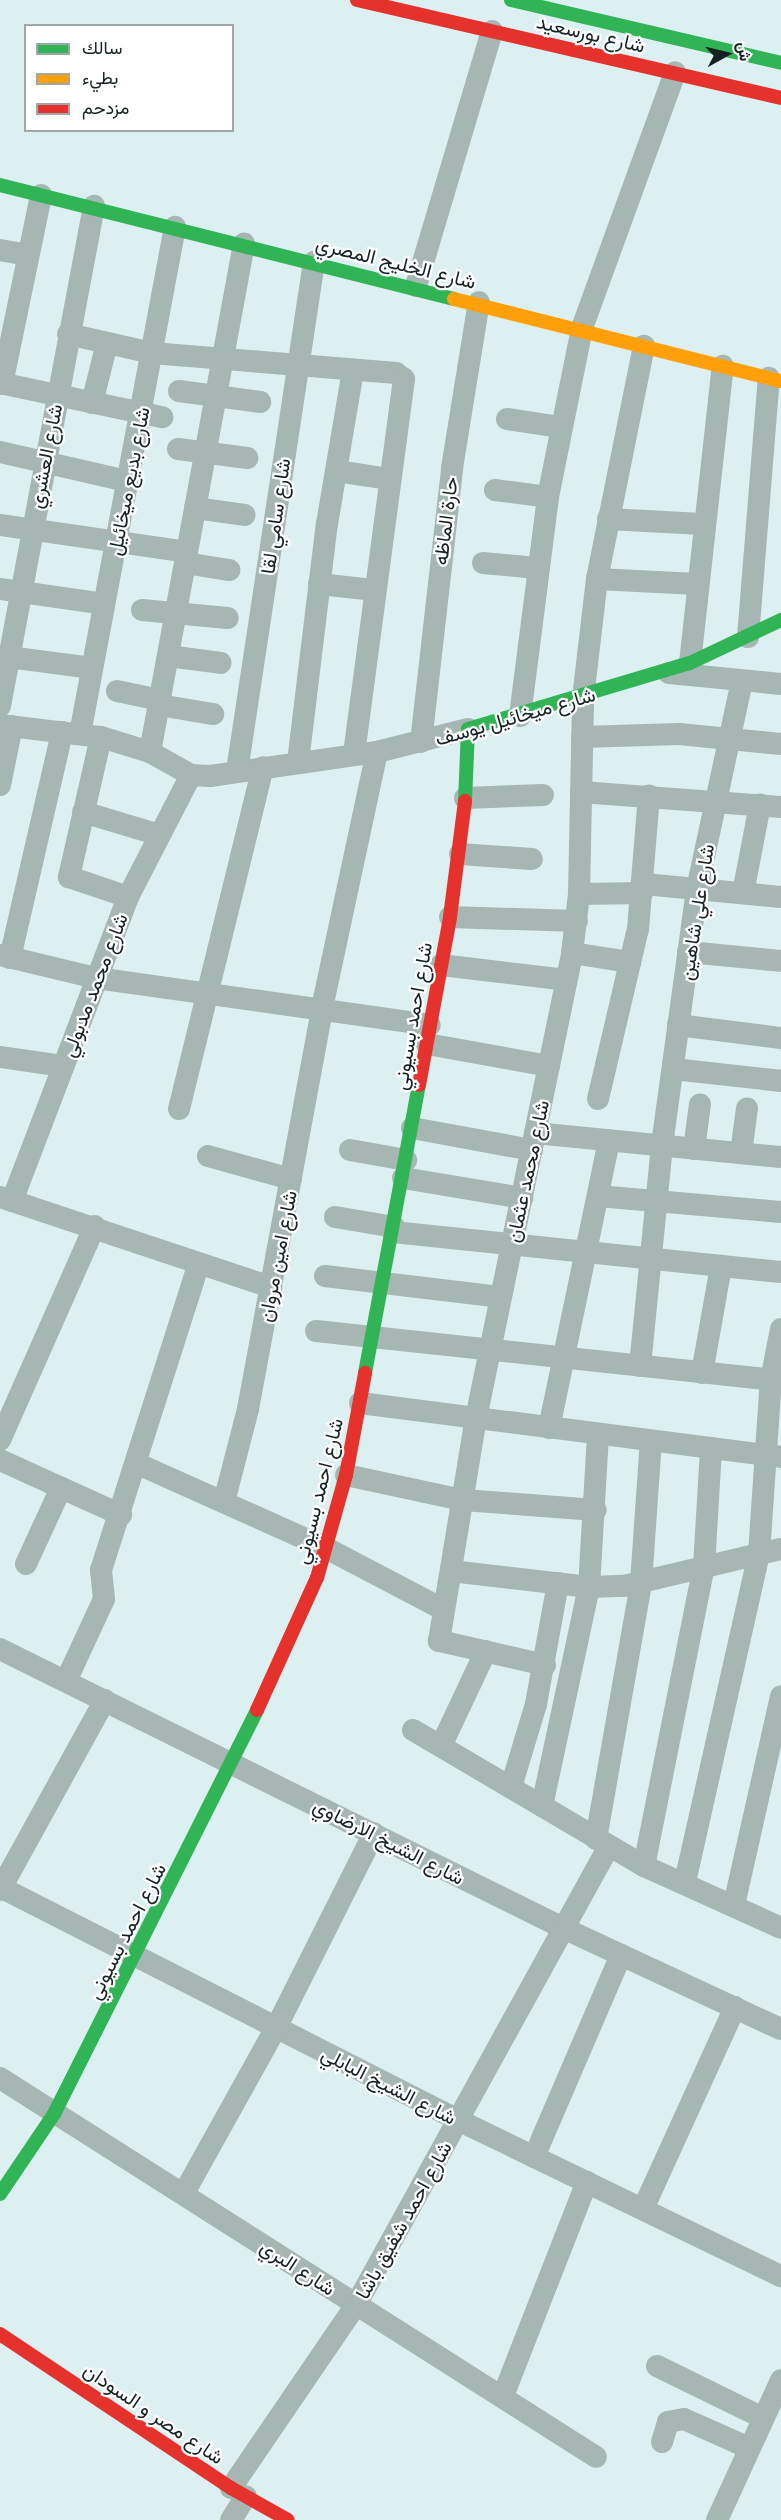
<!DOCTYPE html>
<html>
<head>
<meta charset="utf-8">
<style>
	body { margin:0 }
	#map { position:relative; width:781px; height:2520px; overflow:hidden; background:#dcf0f1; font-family:"Noto Sans",Vazirmatn,sans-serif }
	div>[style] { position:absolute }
	.street>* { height:22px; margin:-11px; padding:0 11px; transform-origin:11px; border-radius:11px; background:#a6b6b2 }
	.fast>* { height:14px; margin:-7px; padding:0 7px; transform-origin:7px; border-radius:7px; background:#30b455 }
	.slow>* { height:14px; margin:-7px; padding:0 7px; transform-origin:7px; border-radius:7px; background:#ff9f0a }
	.jam>* { height:14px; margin:-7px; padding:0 7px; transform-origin:7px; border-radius:7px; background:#e5322d }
	span { translate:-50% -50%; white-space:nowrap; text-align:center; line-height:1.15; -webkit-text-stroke:4.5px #fff; paint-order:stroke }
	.street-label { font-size:20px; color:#142223 }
	.legend { position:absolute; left:24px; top:24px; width:210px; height:108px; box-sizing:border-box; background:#fff; border:2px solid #a1a7a7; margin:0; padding:8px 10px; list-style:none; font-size:18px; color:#142223 }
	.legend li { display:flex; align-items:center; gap:12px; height:30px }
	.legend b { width:30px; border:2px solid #a1a7a7 }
	.north { position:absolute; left:697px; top:24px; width:60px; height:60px; -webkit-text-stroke:4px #fff; paint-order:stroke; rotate:82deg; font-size:16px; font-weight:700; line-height:24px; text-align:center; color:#142223 }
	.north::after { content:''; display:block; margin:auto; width:21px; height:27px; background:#142223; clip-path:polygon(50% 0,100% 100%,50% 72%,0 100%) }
</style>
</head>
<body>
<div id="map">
	<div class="street">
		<i style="left:0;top:250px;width:28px;rotate:10deg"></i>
		<i style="left:416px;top:286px;width:266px;rotate:-73.4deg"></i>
		<i style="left:68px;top:334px;width:86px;rotate:12.7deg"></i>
		<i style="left:152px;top:353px;width:245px;rotate:4.7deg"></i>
		<i style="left:396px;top:373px;width:10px;rotate:37deg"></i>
		<i style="left:404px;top:379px;width:379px;rotate:97.6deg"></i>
		<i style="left:0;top:383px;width:166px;rotate:11.9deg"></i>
		<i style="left:2px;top:384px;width:193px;rotate:-78.3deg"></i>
		<i style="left:179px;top:391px;width:82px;rotate:7.7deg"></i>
		<i style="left:92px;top:403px;width:62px;rotate:-76deg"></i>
		<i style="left:507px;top:419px;width:54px;rotate:8.6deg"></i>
		<i style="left:178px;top:449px;width:70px;rotate:7.4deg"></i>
		<i style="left:0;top:452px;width:130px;rotate:12.9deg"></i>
		<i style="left:336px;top:471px;width:55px;rotate:8.4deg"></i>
		<i style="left:495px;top:490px;width:53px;rotate:7.5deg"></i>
		<i style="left:195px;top:508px;width:50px;rotate:8deg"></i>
		<i style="left:608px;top:519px;width:94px;rotate:3deg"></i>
		<i style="left:0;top:525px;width:189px;rotate:8.2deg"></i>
		<i style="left:185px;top:563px;width:45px;rotate:9deg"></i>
		<i style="left:483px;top:563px;width:54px;rotate:5.3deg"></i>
		<i style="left:597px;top:579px;width:100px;rotate:2.9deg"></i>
		<i style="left:319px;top:584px;width:54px;rotate:6.3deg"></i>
		<i style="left:0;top:589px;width:105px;rotate:8.2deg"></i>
		<i style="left:142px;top:610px;width:86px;rotate:5.3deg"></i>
		<i style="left:748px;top:637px;width:260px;rotate:-85.4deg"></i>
		<i style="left:0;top:656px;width:93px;rotate:7.4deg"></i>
		<i style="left:168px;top:656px;width:53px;rotate:7.5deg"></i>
		<i style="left:690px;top:663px;width:299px;rotate:-83.7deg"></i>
		<i style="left:669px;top:673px;width:113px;rotate:5.6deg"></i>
		<i style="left:117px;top:691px;width:44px;rotate:11.8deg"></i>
		<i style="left:159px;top:705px;width:55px;rotate:9.5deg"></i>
		<i style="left:0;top:706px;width:509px;rotate:-79.35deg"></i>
		<i style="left:520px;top:716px;width:221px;rotate:-82.7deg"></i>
		<i style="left:548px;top:497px;width:172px;rotate:-78.6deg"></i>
		<i style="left:582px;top:328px;width:272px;rotate:-70deg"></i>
		<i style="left:0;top:725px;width:102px;rotate:6.8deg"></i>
		<i style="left:101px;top:737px;width:51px;rotate:17deg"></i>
		<i style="left:150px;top:752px;width:47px;rotate:29.3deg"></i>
		<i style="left:191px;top:775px;width:19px;rotate:3deg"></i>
		<i style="left:210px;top:776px;width:169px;rotate:-8.2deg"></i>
		<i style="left:377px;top:752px;width:94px;rotate:-14.2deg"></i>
		<i style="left:80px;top:734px;width:516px;rotate:-79.39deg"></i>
		<i style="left:101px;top:737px;width:144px;rotate:102.9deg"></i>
		<i style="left:69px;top:877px;width:62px;rotate:18.7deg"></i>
		<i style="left:582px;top:737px;width:97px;rotate:-1.8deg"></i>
		<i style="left:679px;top:734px;width:102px;rotate:5.6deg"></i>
		<i style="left:421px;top:742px;width:276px;rotate:-83.5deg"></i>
		<i style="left:452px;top:468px;width:168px;rotate:-80.8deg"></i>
		<i style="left:150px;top:752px;width:517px;rotate:-79.52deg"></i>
		<i style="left:298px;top:762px;width:240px;rotate:-83.1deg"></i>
		<i style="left:327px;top:524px;width:156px;rotate:-80.4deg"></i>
		<i style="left:237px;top:771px;width:515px;rotate:-81.4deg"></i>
		<i style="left:0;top:785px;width:60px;rotate:-78.5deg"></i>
		<i style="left:581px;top:792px;width:201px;rotate:4.3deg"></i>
		<i style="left:465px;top:798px;width:78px;rotate:-2.2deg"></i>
		<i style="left:83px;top:812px;width:79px;rotate:16.8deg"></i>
		<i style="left:460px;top:854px;width:72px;rotate:4deg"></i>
		<i style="left:644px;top:884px;width:138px;rotate:5.4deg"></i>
		<i style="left:743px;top:893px;width:90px;rotate:-79.1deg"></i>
		<i style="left:579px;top:894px;width:63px;rotate:-0.9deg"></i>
		<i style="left:450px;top:917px;width:127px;rotate:1.8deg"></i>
		<i style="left:688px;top:952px;width:93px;rotate:5.5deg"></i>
		<i style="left:572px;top:953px;width:59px;rotate:8.8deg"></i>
		<i style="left:0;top:955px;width:99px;rotate:13.5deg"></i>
		<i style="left:96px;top:978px;width:337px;rotate:8deg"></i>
		<i style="left:10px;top:958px;width:232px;rotate:-77deg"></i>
		<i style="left:441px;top:965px;width:126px;rotate:6.8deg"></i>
		<i style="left:678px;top:1025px;width:104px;rotate:7.2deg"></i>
		<i style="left:427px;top:1044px;width:124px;rotate:10.2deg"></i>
		<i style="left:0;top:1057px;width:64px;rotate:8.1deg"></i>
		<i style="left:673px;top:1069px;width:109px;rotate:6.3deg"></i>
		<i style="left:598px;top:1099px;width:175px;rotate:-76.8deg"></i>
		<i style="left:638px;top:929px;width:134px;rotate:-85.3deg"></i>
		<i style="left:179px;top:1109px;width:352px;rotate:-76.2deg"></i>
		<i style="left:412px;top:1128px;width:122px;rotate:10.4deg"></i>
		<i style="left:535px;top:1133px;width:247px;rotate:5.6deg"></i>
		<i style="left:694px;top:1149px;width:45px;rotate:-82.4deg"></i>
		<i style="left:350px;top:1150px;width:57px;rotate:10.1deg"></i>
		<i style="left:741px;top:1153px;width:45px;rotate:-82.4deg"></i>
		<i style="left:208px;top:1156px;width:86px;rotate:15.5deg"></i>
		<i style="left:403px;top:1178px;width:121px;rotate:9.5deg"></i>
		<i style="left:598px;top:1196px;width:184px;rotate:5deg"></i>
		<i style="left:0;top:1197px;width:286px;rotate:18.4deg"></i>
		<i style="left:12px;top:1201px;width:325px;rotate:-69.1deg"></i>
		<i style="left:128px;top:897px;width:137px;rotate:-62.7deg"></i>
		<i style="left:335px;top:1217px;width:60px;rotate:9.6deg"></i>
		<i style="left:393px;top:1232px;width:390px;rotate:5.9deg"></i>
		<i style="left:325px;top:1276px;width:176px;rotate:6.8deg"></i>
		<i style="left:316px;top:1331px;width:468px;rotate:6.1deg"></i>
		<i style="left:640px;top:1366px;width:222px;rotate:-84.3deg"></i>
		<i style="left:662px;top:1145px;width:258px;rotate:-82.2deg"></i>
		<i style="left:697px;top:889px;width:213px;rotate:-77.8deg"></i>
		<i style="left:702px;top:1373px;width:109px;rotate:-79.9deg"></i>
		<i style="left:360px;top:1403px;width:424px;rotate:7.3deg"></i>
		<i style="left:549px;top:1428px;width:294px;rotate:-78.2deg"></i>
		<i style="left:0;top:1440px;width:234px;rotate:-66.1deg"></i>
		<i style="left:0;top:1460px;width:133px;rotate:24.4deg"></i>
		<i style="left:138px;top:1464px;width:206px;rotate:24.1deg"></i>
		<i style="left:326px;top:1548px;width:133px;rotate:27.7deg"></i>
		<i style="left:346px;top:1475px;width:120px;rotate:12.1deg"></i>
		<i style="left:463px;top:1500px;width:133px;rotate:4.3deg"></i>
		<i style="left:224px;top:1502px;width:96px;rotate:-75.5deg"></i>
		<i style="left:248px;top:1409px;width:408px;rotate:-79.5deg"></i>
		<i style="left:322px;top:1008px;width:262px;rotate:-77.9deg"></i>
		<i style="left:26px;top:1564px;width:84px;rotate:-65.3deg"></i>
		<i style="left:451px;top:1571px;width:139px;rotate:6.6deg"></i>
		<i style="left:589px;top:1587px;width:35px;rotate:-2deg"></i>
		<i style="left:624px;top:1586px;width:161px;rotate:-13.3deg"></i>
		<i style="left:0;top:1649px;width:628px;rotate:26.36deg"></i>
		<i style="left:563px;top:1928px;width:240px;rotate:24.9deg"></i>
		<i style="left:545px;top:1665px;width:109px;rotate:-167.2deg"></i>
		<i style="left:439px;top:1641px;width:226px;rotate:-80.6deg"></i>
		<i style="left:476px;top:1418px;width:475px;rotate:-78.3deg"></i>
		<i style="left:572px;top:953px;width:59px;rotate:-83.2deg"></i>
		<i style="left:579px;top:894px;width:196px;rotate:-88.8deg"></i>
		<i style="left:583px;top:698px;width:120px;rotate:-83.3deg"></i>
		<i style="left:597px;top:579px;width:238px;rotate:-78.6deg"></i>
		<i style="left:66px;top:1681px;width:90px;rotate:-65.1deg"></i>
		<i style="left:104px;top:1599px;width:29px;rotate:-96deg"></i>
		<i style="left:101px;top:1570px;width:319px;rotate:-72.3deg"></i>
		<i style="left:413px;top:1730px;width:268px;rotate:30.5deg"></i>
		<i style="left:644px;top:1866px;width:150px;rotate:24.3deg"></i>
		<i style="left:441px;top:1746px;width:105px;rotate:-64.7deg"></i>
		<i style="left:511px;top:1787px;width:87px;rotate:-73.2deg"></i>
		<i style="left:536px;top:1704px;width:123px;rotate:-79.7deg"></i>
		<i style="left:542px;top:1806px;width:224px;rotate:-77.9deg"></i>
		<i style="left:589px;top:1587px;width:153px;rotate:-86.6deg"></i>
		<i style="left:596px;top:1839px;width:260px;rotate:-80deg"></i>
		<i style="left:641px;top:1583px;width:142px;rotate:-86deg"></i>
		<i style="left:644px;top:1866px;width:305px;rotate:-78.7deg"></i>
		<i style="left:704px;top:1567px;width:119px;rotate:-86.6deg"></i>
		<i style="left:685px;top:1882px;width:336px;rotate:-77.3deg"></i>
		<i style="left:759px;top:1554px;width:174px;rotate:-86.1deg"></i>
		<i style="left:771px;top:1380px;width:52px;rotate:-78.9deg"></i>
		<i style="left:0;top:1887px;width:514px;rotate:26.96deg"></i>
		<i style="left:458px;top:2120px;width:359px;rotate:25.8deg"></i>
		<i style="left:0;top:1890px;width:217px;rotate:-61.1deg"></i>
		<i style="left:734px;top:1905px;width:214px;rotate:-77.3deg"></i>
		<i style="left:0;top:2078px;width:706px;rotate:32.45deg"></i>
		<i style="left:534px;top:2157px;width:220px;rotate:-66.7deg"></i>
		<i style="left:184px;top:2193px;width:189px;rotate:-60.9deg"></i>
		<i style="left:276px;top:2028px;width:218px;rotate:-63.3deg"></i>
		<i style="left:643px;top:2209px;width:222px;rotate:-65.5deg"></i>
		<i style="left:657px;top:2366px;width:118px;rotate:26.1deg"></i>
		<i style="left:503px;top:2396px;width:230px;rotate:-68.6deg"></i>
		<i style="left:662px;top:2442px;width:21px;rotate:-73deg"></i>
		<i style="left:668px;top:2422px;width:16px;rotate:-11deg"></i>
		<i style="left:684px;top:2419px;width:71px;rotate:24deg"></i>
		<i style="left:231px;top:2488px;width:222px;rotate:-55.7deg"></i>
		<i style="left:356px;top:2305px;width:524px;rotate:-61.14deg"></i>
		<i style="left:231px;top:2520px;width:28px;rotate:-58deg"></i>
		<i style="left:717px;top:2520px;width:154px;rotate:-65.4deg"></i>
	</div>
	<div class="fast">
		<i style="left:511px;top:0;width:277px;rotate:13.1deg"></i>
		<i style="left:0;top:185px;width:468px;rotate:14.1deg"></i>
		<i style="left:465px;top:801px;width:72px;rotate:-87.6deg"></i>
		<i style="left:468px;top:729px;width:232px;rotate:-16.6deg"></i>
		<i style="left:690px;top:663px;width:101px;rotate:-25.3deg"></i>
		<i style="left:365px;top:1373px;width:293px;rotate:-79.4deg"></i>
		<i style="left:0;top:2194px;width:97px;rotate:-56deg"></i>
		<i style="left:54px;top:2114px;width:452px;rotate:-63.3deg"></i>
	</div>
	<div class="slow">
		<i style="left:454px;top:299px;width:337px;rotate:14.1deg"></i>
	</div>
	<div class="jam">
		<i style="left:357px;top:0;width:435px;rotate:13deg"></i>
		<i style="left:419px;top:1085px;width:171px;rotate:-79.5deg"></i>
		<i style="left:450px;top:917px;width:117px;rotate:-82.6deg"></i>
		<i style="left:257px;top:1710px;width:145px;rotate:-65.6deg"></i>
		<i style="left:317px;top:1578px;width:107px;rotate:-74.3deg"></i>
		<i style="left:346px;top:1475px;width:104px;rotate:-79.4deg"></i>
		<i style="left:0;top:2334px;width:278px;rotate:33.7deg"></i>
		<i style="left:231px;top:2488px;width:65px;rotate:29.3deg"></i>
	</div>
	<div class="street-label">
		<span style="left:591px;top:33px;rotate:13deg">شارع بورسعيد</span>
		<span style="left:396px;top:262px;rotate:14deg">شارع الخليج المصري</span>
		<span style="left:45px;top:456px;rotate:-79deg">شارع العشري</span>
		<span style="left:128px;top:481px;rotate:-79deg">شارع بديع ميخائيل</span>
		<span style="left:275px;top:516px;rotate:-82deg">شارع سامي لقا</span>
		<span style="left:445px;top:521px;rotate:-83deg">حارة الماظه</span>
		<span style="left:515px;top:716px;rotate:-16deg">شارع ميخائيل يوسف</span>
		<span style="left:696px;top:912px;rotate:-81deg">شارع علي شاهين</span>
		<span style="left:94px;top:985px;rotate:-69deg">شارع محمد مدبولي</span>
		<span style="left:412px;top:1016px;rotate:-80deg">شارع احمد بسيوني</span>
		<span style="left:527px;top:1171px;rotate:-78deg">شارع محمد عثمان</span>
		<span style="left:277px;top:1256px;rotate:-79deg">شارع امين مروان</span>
		<span style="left:318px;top:1491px;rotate:-76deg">شارع احمد بسيوني</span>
		<span style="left:389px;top:1841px;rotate:27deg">شارع الشيخ الارضاوي</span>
		<span style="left:126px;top:1931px;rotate:-63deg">شارع احمد بسيوني</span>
		<span style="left:389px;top:2085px;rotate:27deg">شارع الشيخ البابلي</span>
		<span style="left:403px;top:2220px;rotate:-61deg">شارع احمد شفيق باشا</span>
		<span style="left:298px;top:2267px;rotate:33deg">شارع البري</span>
		<span style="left:154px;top:2413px;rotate:34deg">شارع مصر و السودان</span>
	</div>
	<ul class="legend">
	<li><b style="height:8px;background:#30b455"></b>سالك</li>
	<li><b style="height:8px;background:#ff9f0a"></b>بطيء</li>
	<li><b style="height:8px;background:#e5322d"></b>مزدحم</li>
	</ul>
	<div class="north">ش</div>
</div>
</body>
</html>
